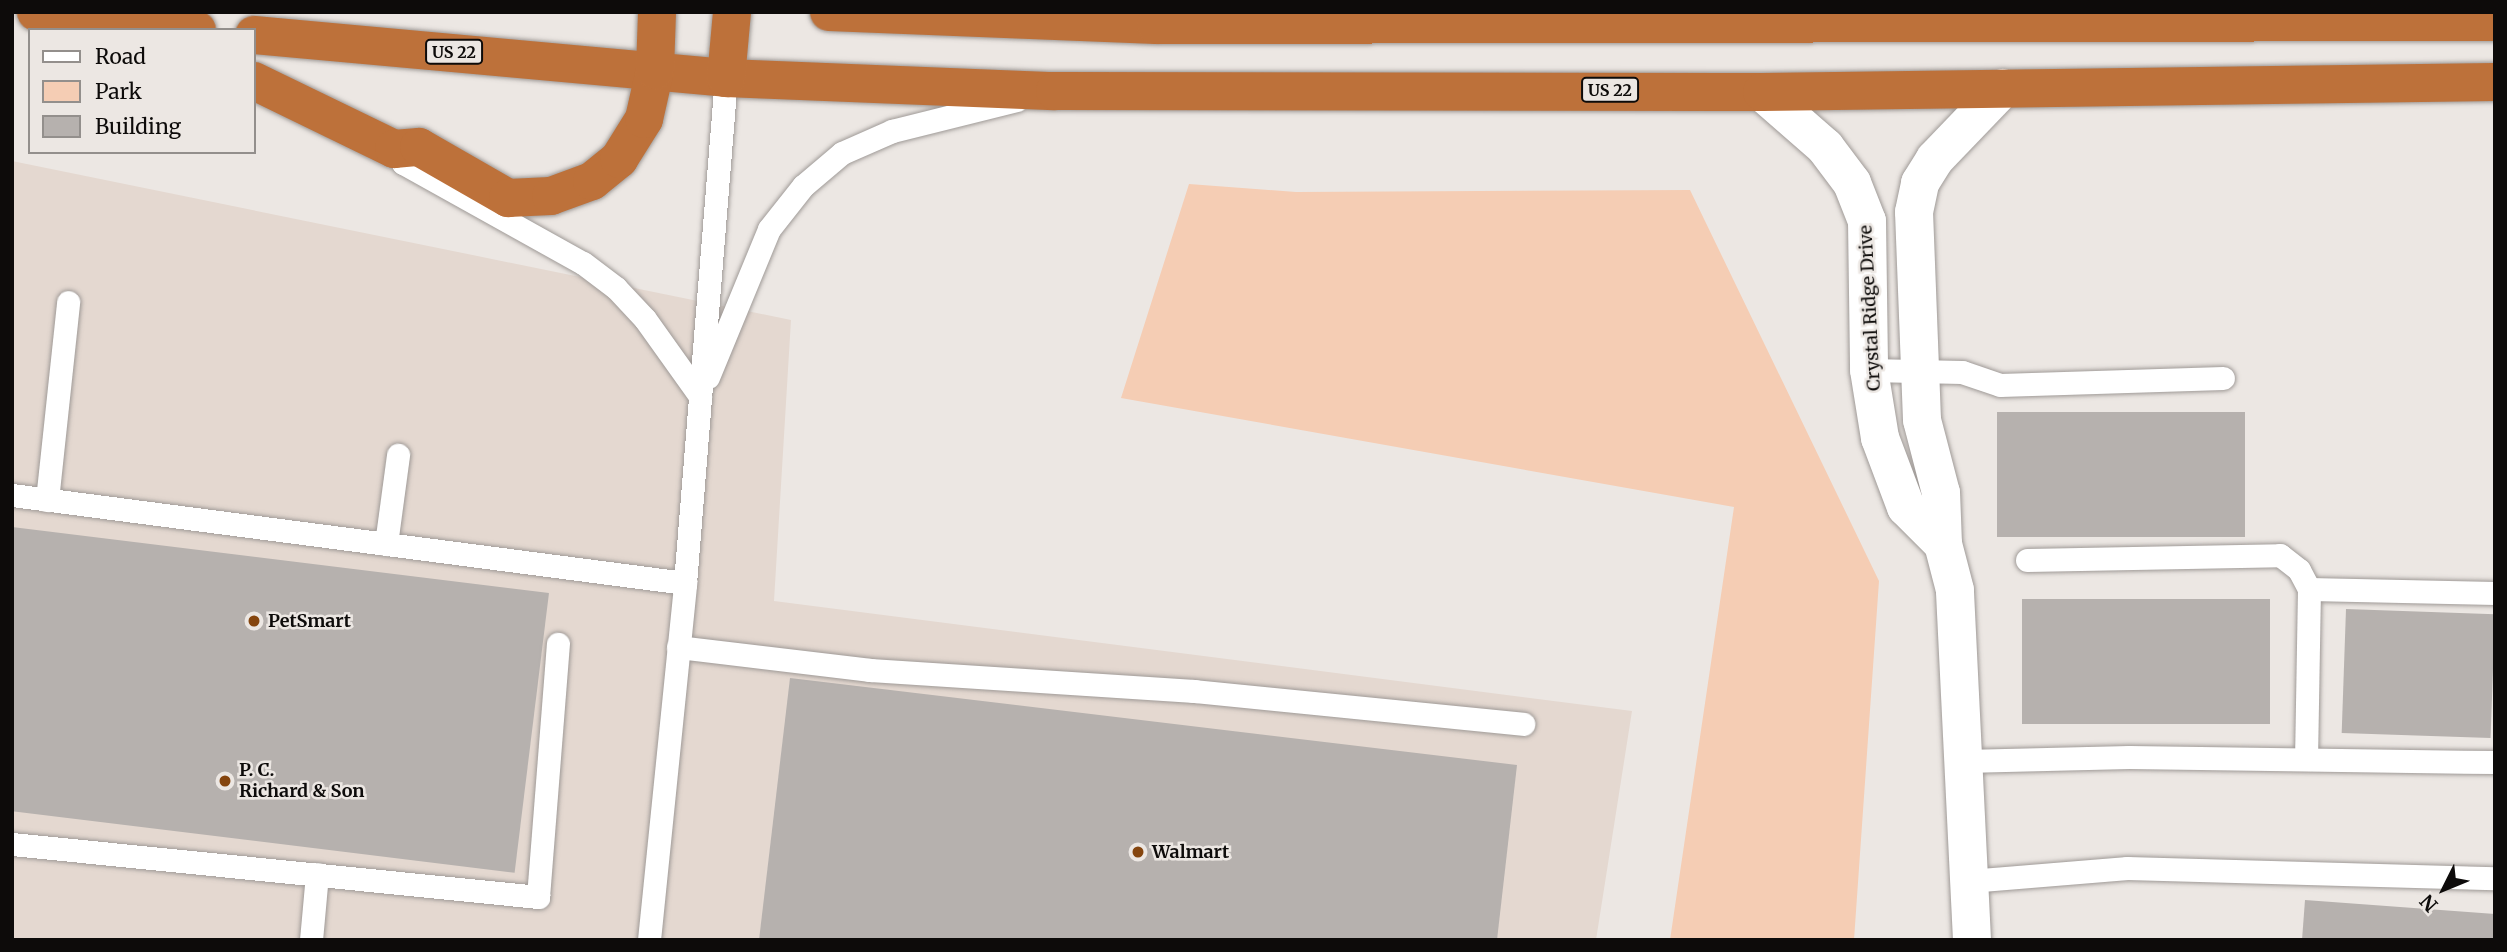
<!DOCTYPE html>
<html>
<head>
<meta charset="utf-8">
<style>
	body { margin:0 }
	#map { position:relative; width:2507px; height:952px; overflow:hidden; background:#ece7e3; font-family:Merriweather,serif }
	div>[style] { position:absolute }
	.built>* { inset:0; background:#e4d8d0 }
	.green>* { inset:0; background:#f5cdb4 }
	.building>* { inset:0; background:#b6b1ae; transform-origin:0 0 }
	.roads { filter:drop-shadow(0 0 2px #9f9a97) drop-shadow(0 0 2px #9f9a97) }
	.lane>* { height:23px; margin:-11.5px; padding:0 11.5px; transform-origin:11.5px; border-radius:11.5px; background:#fff }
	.street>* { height:38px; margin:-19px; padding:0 19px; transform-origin:19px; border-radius:19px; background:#fff }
	.highway>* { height:38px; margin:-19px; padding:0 19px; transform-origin:19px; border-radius:19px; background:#bd713a }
	.dots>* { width:19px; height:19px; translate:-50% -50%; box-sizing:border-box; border:4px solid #ece7e3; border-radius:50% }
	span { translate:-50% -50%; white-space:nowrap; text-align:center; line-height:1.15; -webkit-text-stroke:5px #ece7e3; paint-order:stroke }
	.shield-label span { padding:2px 5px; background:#ece7e3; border:2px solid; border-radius:5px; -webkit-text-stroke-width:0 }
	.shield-label { font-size:16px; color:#0d0b0a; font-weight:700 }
	.street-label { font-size:18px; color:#0d0b0a }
	.poi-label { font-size:18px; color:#0d0b0a; font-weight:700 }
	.left { translate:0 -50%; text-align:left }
	.frame { position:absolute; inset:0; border:14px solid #0d0b0a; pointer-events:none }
	.legend { position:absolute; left:28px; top:28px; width:228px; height:126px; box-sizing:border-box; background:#ece7e3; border:2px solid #938f8c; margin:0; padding:9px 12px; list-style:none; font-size:21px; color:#0d0b0a }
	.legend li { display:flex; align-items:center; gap:14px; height:35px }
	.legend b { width:35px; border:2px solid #938f8c }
	.north { position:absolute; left:2409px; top:854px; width:70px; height:70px; -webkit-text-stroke:5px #ece7e3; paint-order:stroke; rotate:227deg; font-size:19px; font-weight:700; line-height:28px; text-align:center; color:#0d0b0a }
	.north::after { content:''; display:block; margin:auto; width:24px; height:32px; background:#0d0b0a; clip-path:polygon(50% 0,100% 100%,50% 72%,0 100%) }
</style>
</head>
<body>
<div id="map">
	<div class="built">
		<i style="clip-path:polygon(12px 161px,791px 320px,774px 601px,1632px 711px,1596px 940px,12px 940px)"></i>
	</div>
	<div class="green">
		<i style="clip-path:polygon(1189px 184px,1296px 192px,1690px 190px,1879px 581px,1854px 940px,1670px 940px,1734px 507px,1121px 398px)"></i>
	</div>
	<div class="building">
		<i style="left:2245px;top:412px;width:125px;height:248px;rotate:90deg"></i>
		<i style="left:12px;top:527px;width:541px;height:282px;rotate:7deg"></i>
		<i style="left:2270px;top:599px;width:125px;height:248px;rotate:90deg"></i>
		<i style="left:2346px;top:609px;width:149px;height:124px;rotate:2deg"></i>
		<i style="clip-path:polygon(790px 678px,1517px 765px,1497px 940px,759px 940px)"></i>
		<i style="clip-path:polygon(2305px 900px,2495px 914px,2495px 940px,2302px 940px)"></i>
	</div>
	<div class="roads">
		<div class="lane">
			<i style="left:394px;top:149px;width:17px;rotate:57deg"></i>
			<i style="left:403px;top:163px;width:206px;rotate:29.1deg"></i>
			<i style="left:583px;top:263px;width:41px;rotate:37.1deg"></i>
			<i style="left:616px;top:288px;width:42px;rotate:46.9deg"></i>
			<i style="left:645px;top:319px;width:95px;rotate:54.5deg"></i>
			<i style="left:1869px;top:370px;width:93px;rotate:1.2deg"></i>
			<i style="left:1962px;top:372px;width:40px;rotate:18.9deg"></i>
			<i style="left:2000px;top:385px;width:223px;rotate:-1.8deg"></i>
			<i style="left:708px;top:377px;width:160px;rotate:-67.6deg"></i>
			<i style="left:769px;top:229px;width:55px;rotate:-51.7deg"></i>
			<i style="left:803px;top:186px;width:51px;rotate:-40.2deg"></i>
			<i style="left:842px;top:153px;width:55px;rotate:-23.7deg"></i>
			<i style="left:892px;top:131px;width:128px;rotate:-14deg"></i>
			<i style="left:12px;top:495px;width:679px;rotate:7.45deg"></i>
			<i style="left:47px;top:500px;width:199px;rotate:-83.9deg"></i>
			<i style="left:386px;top:544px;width:90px;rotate:-82.3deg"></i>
			<i style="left:2027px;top:560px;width:253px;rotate:-1.1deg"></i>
			<i style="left:2280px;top:555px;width:24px;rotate:38deg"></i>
			<i style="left:2299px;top:570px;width:21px;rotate:62deg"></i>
			<i style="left:2309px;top:589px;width:170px;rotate:91deg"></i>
			<i style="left:2309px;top:589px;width:186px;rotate:1.2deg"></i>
			<i style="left:678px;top:647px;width:193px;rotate:6.8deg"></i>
			<i style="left:870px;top:670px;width:325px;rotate:3.7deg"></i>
			<i style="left:1194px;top:691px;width:331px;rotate:5.7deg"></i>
			<i style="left:1964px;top:761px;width:165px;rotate:-1.4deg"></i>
			<i style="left:2129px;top:757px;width:366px;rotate:0.8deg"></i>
			<i style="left:12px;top:844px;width:529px;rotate:5.75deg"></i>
			<i style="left:538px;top:897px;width:254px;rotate:-85.5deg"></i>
			<i style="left:1969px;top:881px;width:159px;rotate:-4.7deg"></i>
			<i style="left:2127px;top:868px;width:368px;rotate:1.6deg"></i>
			<i style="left:311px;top:940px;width:66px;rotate:-84.8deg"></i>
			<i style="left:649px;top:940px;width:359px;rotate:-84.2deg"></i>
			<i style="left:685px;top:583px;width:507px;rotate:-85.36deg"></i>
		</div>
		<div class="street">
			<i style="left:1762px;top:92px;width:84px;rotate:41.1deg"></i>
			<i style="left:1825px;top:147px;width:45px;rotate:53.1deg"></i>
			<i style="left:1852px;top:183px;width:41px;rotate:68.5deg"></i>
			<i style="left:1867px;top:221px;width:149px;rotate:89.2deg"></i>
			<i style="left:1869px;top:370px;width:69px;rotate:80.8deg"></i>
			<i style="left:1880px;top:438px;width:74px;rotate:69.4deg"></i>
			<i style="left:1906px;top:507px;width:52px;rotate:45deg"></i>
			<i style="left:1972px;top:940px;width:350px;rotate:-92.8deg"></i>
			<i style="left:1955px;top:590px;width:48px;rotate:-104.6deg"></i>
			<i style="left:1943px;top:544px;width:51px;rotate:-92.2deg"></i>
			<i style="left:1941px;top:493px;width:75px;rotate:-104.6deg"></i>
			<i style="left:1922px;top:420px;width:208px;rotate:-92.2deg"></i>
			<i style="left:1914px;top:212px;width:30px;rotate:-78deg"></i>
			<i style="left:1920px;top:183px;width:28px;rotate:-58deg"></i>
			<i style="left:1935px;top:159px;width:98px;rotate:-46.2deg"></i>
		</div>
		<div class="highway">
			<i style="left:36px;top:12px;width:162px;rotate:6.4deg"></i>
			<i style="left:829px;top:12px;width:327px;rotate:2.3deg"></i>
			<i style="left:1156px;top:25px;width:1339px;rotate:-0.13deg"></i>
			<i style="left:254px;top:35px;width:474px;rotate:5.2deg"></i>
			<i style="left:726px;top:78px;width:329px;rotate:2.3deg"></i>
			<i style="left:1055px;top:91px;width:707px;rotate:0.08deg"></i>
			<i style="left:1762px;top:92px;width:733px;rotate:-0.78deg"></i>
			<i style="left:726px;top:78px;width:66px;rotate:-84.8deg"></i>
			<i style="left:254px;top:81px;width:156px;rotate:25.9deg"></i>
			<i style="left:394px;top:149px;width:25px;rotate:-5deg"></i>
			<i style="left:419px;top:147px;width:103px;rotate:29.8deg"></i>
			<i style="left:508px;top:198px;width:43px;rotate:-2.7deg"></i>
			<i style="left:551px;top:196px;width:44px;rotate:-20.1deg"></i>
			<i style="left:592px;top:181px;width:35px;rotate:-39deg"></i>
			<i style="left:619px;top:159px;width:47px;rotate:-58deg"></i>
			<i style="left:644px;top:119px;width:50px;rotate:-77.3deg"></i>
			<i style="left:655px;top:70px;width:58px;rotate:-88deg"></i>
		</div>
	</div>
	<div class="dots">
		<i style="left:254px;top:621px;background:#85450e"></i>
		<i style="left:225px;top:781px;background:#85450e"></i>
		<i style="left:1138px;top:852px;background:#85450e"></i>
	</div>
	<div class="shield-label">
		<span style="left:454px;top:52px">US 22</span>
		<span style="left:1610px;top:90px">US 22</span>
	</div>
	<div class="street-label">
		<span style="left:1870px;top:308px;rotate:-93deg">Crystal Ridge Drive</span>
	</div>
	<div class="poi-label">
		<span class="left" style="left:268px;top:621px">PetSmart</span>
		<span class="left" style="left:239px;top:781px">P. C.<br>Richard &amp; Son</span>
		<span class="left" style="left:1152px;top:852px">Walmart</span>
	</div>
	<div class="frame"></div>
	<ul class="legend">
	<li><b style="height:9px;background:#fff"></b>Road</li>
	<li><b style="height:19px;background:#f5cdb4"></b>Park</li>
	<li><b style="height:19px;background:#b6b1ae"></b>Building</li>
	</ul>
	<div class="north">N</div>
</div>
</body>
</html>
